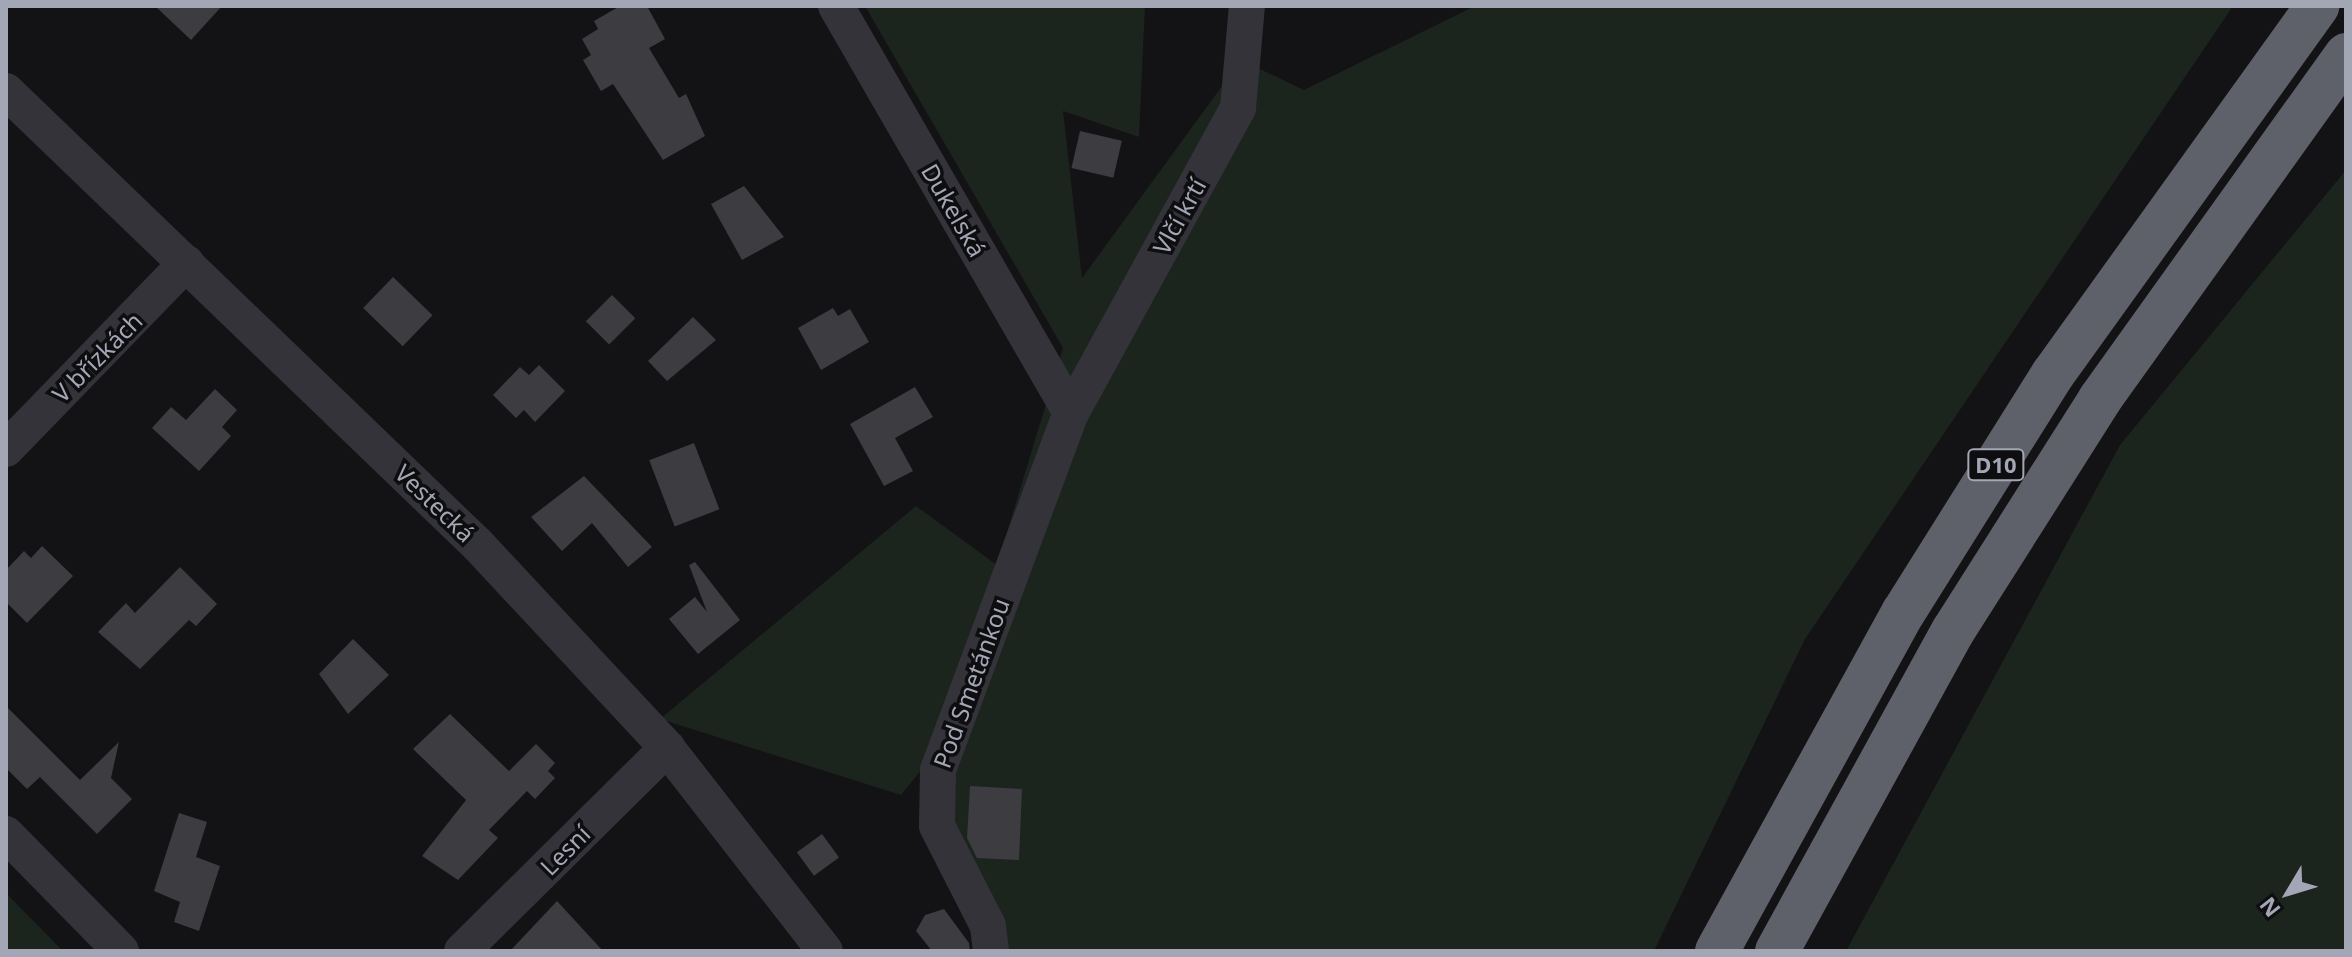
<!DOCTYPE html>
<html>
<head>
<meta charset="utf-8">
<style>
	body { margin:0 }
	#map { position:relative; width:2352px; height:957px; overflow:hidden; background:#131214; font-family:"Noto Sans",sans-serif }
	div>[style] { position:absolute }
	.green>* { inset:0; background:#1c241e }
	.building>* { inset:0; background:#3c3c41; transform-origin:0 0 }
	.minor>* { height:36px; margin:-18px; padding:0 18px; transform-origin:18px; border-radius:18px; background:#333339 }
	.highway>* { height:44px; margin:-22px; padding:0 22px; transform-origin:22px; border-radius:22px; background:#5f616a }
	span { translate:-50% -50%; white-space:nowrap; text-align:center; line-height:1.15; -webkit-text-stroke:7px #0e0d0f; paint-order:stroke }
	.shield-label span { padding:2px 6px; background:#0e0d0f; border:2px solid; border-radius:6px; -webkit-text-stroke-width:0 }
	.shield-label { font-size:22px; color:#a3a6b5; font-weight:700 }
	.street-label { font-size:24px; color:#a3a6b5 }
	.frame { position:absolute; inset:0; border:8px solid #a3a6b5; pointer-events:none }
	.north { position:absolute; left:2248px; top:853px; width:80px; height:80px; -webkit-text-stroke:6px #0e0d0f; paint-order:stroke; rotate:232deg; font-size:22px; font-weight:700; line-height:32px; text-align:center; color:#a3a6b5 }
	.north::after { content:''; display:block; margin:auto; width:28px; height:36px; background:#a3a6b5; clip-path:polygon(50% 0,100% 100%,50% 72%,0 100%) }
</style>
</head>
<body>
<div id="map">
	<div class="green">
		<i style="clip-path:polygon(865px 6px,1145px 6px,1139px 137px,1063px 111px,1082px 278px,1241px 60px,1304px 90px,1475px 6px,2233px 6px,1805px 639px,1654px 951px,992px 951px,944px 795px,965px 716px,901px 795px,660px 719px,916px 506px,997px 565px,1063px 348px)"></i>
		<i style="clip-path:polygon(2346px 170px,2346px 951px,1846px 951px,2120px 445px)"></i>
		<i style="clip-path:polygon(6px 893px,63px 951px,6px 951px)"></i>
	</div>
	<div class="building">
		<i style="clip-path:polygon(155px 6px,222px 6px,191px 40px)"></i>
		<i style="clip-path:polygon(620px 6px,647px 6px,665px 39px,649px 48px,679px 98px,686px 94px,705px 136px,663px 160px,613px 84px,601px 91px,583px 60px,591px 55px,582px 39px,598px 29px,594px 21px)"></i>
		<i style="left:1080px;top:131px;width:43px;height:38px;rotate:13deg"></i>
		<i style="clip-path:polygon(744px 186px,784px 237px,742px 260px,711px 204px)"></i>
		<i style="left:393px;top:277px;width:55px;height:43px;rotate:44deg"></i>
		<i style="left:612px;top:295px;width:33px;height:37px;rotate:45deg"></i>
		<i style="clip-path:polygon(833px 308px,838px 316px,850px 309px,869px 342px,821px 370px,798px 328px)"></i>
		<i style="clip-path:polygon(693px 317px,716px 340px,667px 381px,648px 361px)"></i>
		<i style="clip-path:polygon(539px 365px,565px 391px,535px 422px,524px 410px,516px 418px,493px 395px,520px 367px,529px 375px)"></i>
		<i style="clip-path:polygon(915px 387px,933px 417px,895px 438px,913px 471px,884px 486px,850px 424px)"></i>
		<i style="clip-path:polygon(215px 389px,237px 410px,222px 427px,231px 436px,199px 471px,152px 428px,171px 407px,186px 420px)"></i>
		<i style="left:694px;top:443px;width:71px;height:48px;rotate:69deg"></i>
		<i style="clip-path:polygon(584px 476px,652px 547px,628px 567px,592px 523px,562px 551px,531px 517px)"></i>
		<i style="clip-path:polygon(42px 546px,73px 576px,27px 623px,6px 602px,6px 570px,24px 551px,31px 558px)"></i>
		<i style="clip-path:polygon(695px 562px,740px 620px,698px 654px,669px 619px,695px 597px,707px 612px,689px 565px)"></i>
		<i style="clip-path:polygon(180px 567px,217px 604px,196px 626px,189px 620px,140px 669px,98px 632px,126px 603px,135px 613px)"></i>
		<i style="clip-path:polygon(353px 639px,389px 675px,348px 714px,319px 674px)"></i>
		<i style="clip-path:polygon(6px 706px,80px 780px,119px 742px,111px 778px,132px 799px,97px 834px,40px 777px,27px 789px,6px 768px)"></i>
		<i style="clip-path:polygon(450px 714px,509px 771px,536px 744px,555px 763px,548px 771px,555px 778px,535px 799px,527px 791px,489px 830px,498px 838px,458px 880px,422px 856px,466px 800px,413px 749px)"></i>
		<i style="clip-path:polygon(970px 786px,1022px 789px,1019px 860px,977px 858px,967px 838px)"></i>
		<i style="clip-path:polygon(179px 813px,207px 822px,196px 857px,220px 866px,199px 931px,174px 922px,180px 902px,154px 891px)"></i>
		<i style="left:822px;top:834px;width:29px;height:31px;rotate:54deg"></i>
		<i style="clip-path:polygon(557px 901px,603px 951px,510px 951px)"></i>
		<i style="clip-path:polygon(944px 909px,969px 943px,970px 951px,932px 951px,916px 931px,925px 915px)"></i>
	</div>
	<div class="minor">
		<i style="left:836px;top:6px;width:470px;rotate:60deg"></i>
		<i style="left:6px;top:91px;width:655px;rotate:43.89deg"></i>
		<i style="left:478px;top:545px;width:277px;rotate:47deg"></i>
		<i style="left:667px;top:748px;width:257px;rotate:52.1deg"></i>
		<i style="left:6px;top:449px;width:259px;rotate:-45.9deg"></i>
		<i style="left:6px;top:834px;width:164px;rotate:45.5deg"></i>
		<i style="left:462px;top:951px;width:289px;rotate:-44.7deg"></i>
		<i style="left:991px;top:951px;width:25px;rotate:-97deg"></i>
		<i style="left:988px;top:926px;width:112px;rotate:-117deg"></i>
		<i style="left:937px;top:826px;width:56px;rotate:-89deg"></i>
		<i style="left:938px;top:770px;width:381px;rotate:-69.6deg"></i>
		<i style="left:1071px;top:413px;width:348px;rotate:-61.3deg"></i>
		<i style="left:1238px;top:108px;width:102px;rotate:-85deg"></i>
	</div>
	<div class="highway">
		<i style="left:1717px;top:951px;width:386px;rotate:-61.2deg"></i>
		<i style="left:1903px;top:613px;width:282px;rotate:-57.9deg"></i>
		<i style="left:2053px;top:374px;width:453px;rotate:-54.3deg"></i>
		<i style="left:1777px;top:951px;width:365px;rotate:-61.2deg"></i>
		<i style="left:1953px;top:631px;width:275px;rotate:-57.6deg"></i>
		<i style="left:2100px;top:399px;width:423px;rotate:-54.4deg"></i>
	</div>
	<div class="shield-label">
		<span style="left:1996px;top:465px">D10</span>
	</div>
	<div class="street-label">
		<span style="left:954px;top:210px;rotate:60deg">Dukelská</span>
		<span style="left:1179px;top:216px;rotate:-61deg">Vlčí krtí</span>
		<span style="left:97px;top:357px;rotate:-45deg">V břízkách</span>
		<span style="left:435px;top:503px;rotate:44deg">Vestecká</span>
		<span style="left:971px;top:683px;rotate:-70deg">Pod Smetánkou</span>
		<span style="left:565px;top:850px;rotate:-45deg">Lesní</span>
	</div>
	<div class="frame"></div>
	<div class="north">N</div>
</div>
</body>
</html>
